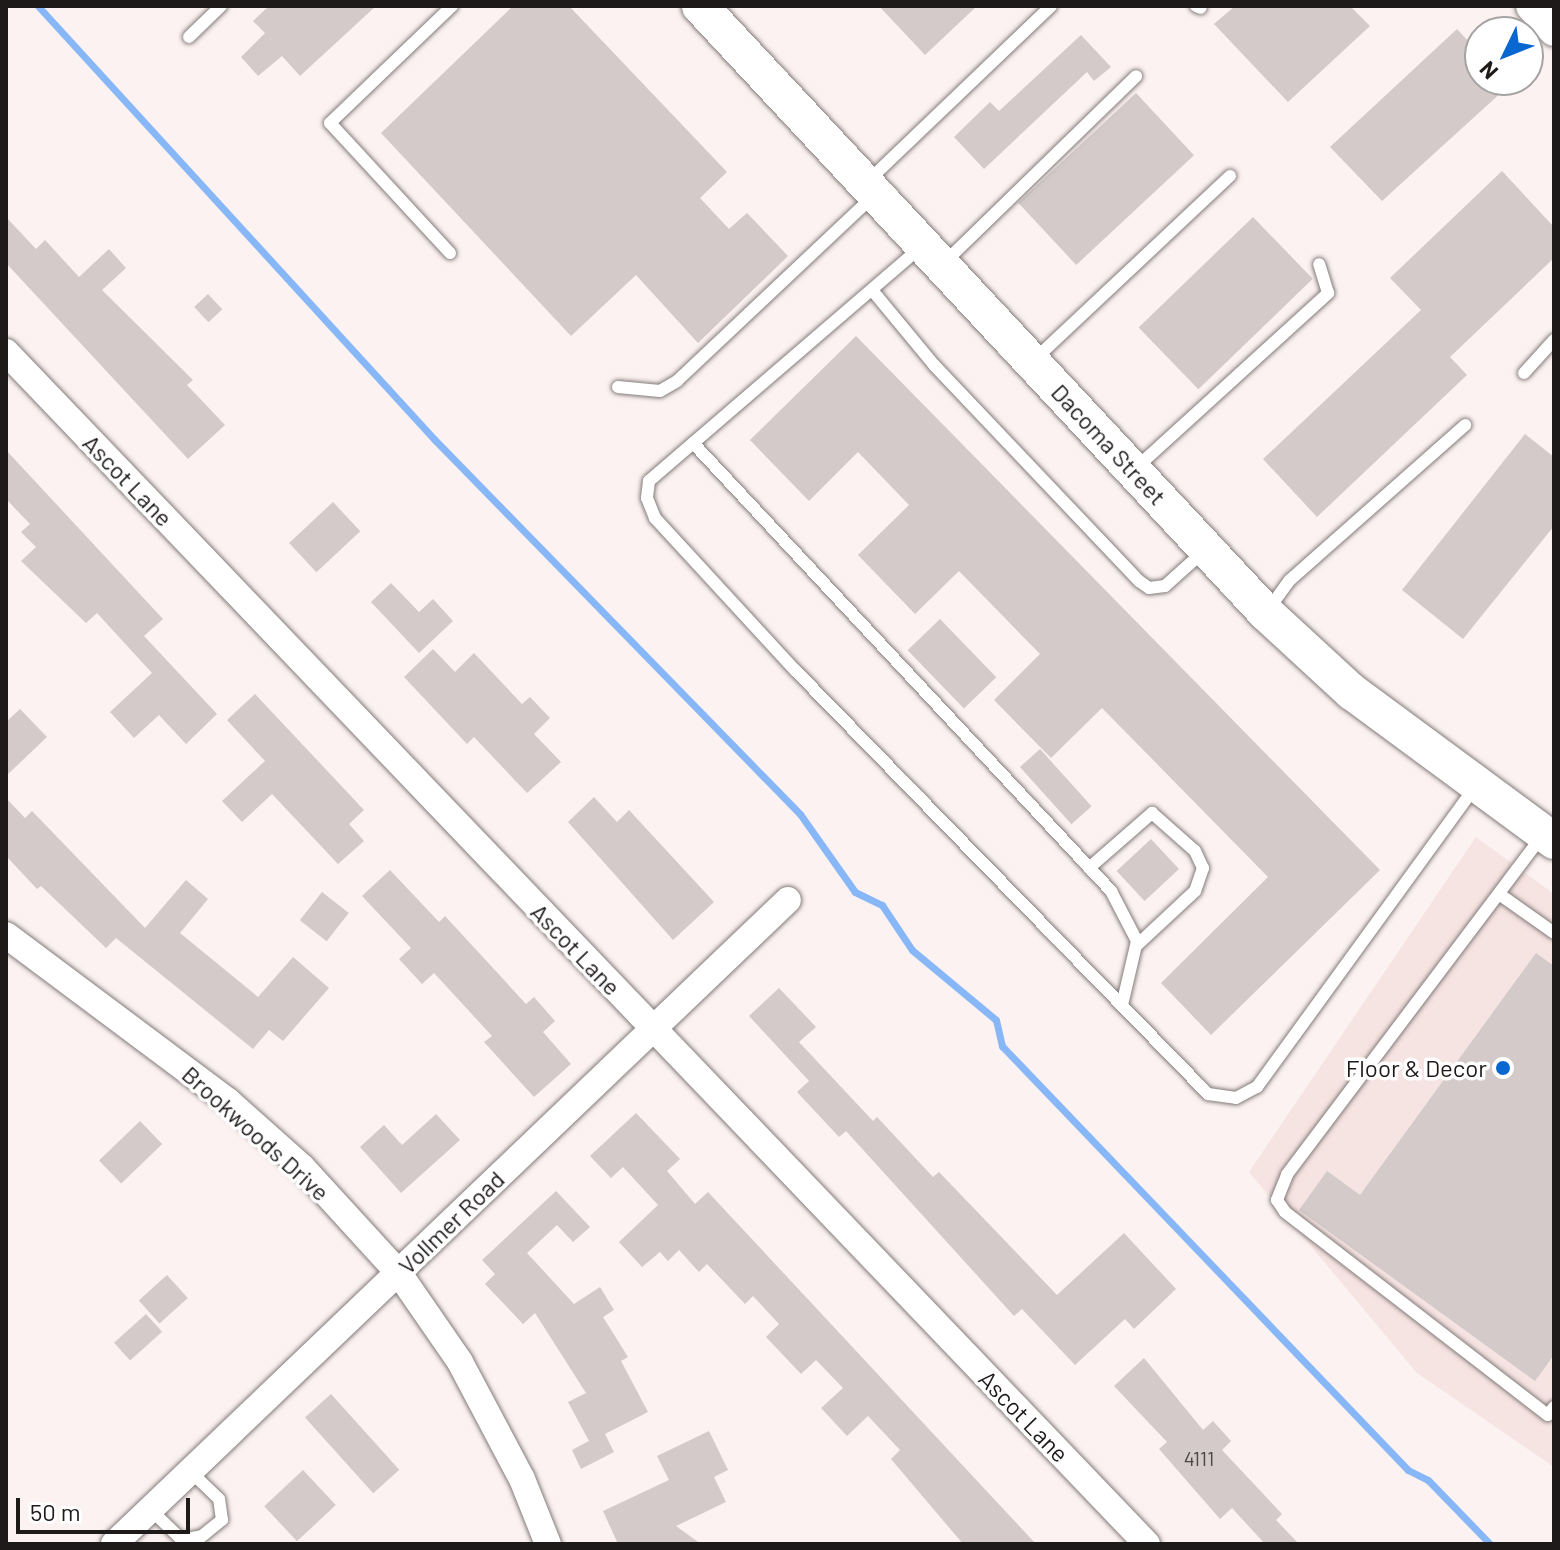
<!DOCTYPE html>
<html>
<head>
<meta charset="utf-8">
<style>
	body { margin:0 }
	#map { position:relative; width:1560px; height:1550px; overflow:hidden; background:#fbf2f1; font-family:Barlow,sans-serif }
	div>[style] { position:absolute }
	.built>* { inset:0; background:#f6e4e2 }
	.stream>* { height:7px; margin:-3.5px; padding:0 3.5px; transform-origin:3.5px; border-radius:3.5px; background:#88b7f8 }
	.building>* { inset:0; background:#d3cac9; transform-origin:0 0 }
	.roads { filter:drop-shadow(0 0 2px #837b7a) drop-shadow(0 0 2px #837b7a) }
	.service>* { height:12px; margin:-6px; padding:0 6px; transform-origin:6px; border-radius:6px; background:#fff }
	.minor>* { height:26px; margin:-13px; padding:0 13px; transform-origin:13px; border-radius:13px; background:#fff }
	.tertiary>* { height:32px; margin:-16px; padding:0 16px; transform-origin:16px; border-radius:16px; background:#fff }
	.secondary>* { height:36px; margin:-18px; padding:0 18px; transform-origin:18px; border-radius:18px; background:#fff }
	.dots>* { width:22px; height:22px; translate:-50% -50%; box-sizing:border-box; border:4px solid #fff; border-radius:50% }
	span { translate:-50% -50%; white-space:nowrap; text-align:center; line-height:1.15; -webkit-text-stroke:7px #fff; paint-order:stroke }
	.number-label { font-size:20px; color:#4a4645 }
	.number-label span { -webkit-text-stroke-width:0 }
	.street-label { font-size:24px; color:#1d1a19 }
	.poi-label { font-size:24px; color:#1d1a19 }
	.right { translate:-100% -50%; text-align:right }
	.frame { position:absolute; inset:0; border:8px solid #1d1a19; pointer-events:none }
	.north { position:absolute; left:1464px; top:16px; width:80px; height:80px; box-sizing:border-box; background:#fff; border:2px solid #a5a3a3; border-radius:50%; rotate:227deg; font-size:22px; font-weight:700; line-height:32px; text-align:center; color:#1d1a19 }
	.north::after { content:''; display:block; margin:auto; width:28px; height:36px; background:#0867d0; clip-path:polygon(50% 0,100% 100%,50% 72%,0 100%) }
	.scale { position:absolute; left:16px; top:1498px; width:174px; height:36px; box-sizing:border-box; border:4px solid #1d1a19; border-top:0; padding-left:10px; font-size:24px; line-height:28px; white-space:nowrap; color:#1d1a19; -webkit-text-stroke:6px #fff; paint-order:stroke }
</style>
</head>
<body>
<div id="map">
	<div class="built">
		<i style="clip-path:polygon(1476px 837px,1554px 894px,1554px 1467px,1417px 1373px,1249px 1172px)"></i>
	</div>
	<div class="stream">
		<i style="left:38px;top:6px;width:587px;rotate:47.56deg"></i>
		<i style="left:434px;top:439px;width:524px;rotate:45.7deg"></i>
		<i style="left:800px;top:814px;width:95px;rotate:54.8deg"></i>
		<i style="left:855px;top:892px;width:30px;rotate:26deg"></i>
		<i style="left:882px;top:905px;width:54px;rotate:56.3deg"></i>
		<i style="left:912px;top:950px;width:109px;rotate:39.8deg"></i>
		<i style="left:996px;top:1020px;width:27px;rotate:77deg"></i>
		<i style="left:1002px;top:1046px;width:587px;rotate:46.24deg"></i>
		<i style="left:1408px;top:1470px;width:22px;rotate:27deg"></i>
		<i style="left:1428px;top:1480px;width:89px;rotate:45.9deg"></i>
	</div>
	<div class="building">
		<i style="clip-path:polygon(269px 6px,376px 6px,300px 76px,282px 56px,258px 76px,241px 57px,265px 33px,253px 21px)"></i>
		<i style="clip-path:polygon(513px 6px,569px 6px,727px 172px,700px 198px,729px 229px,747px 213px,788px 256px,698px 343px,636px 275px,571px 336px,381px 133px)"></i>
		<i style="clip-path:polygon(879px 6px,977px 6px,925px 55px)"></i>
		<i style="clip-path:polygon(1235px 6px,1350px 6px,1370px 26px,1288px 102px,1214px 24px)"></i>
		<i style="clip-path:polygon(1457px 29px,1480px 54px,1480px 80px,1515px 80px,1382px 201px,1330px 147px)"></i>
		<i style="clip-path:polygon(1081px 35px,1111px 67px,1094px 81px,1087px 72px,984px 169px,954px 137px,990px 102px,999px 111px)"></i>
		<i style="left:1136px;top:93px;width:85px;height:161px;rotate:47deg"></i>
		<i style="clip-path:polygon(1502px 171px,1554px 227px,1554px 258px,1450px 357px,1467px 375px,1317px 517px,1263px 459px,1421px 310px,1390px 278px)"></i>
		<i style="clip-path:polygon(6px 217px,36px 249px,45px 240px,79px 277px,109px 249px,126px 268px,102px 290px,193px 380px,187px 385px,225px 425px,188px 459px,6px 263px)"></i>
		<i style="left:1253px;top:217px;width:86px;height:159px;rotate:46deg"></i>
		<i style="left:208px;top:294px;width:21px;height:19px;rotate:47deg"></i>
		<i style="clip-path:polygon(856px 336px,1380px 870px,1211px 1035px,1161px 983px,1268px 877px,1102px 708px,1051px 758px,994px 700px,1040px 654px,959px 571px,915px 614px,858px 555px,909px 505px,858px 452px,809px 501px,750px 440px)"></i>
		<i style="clip-path:polygon(1525px 434px,1554px 457px,1554px 526px,1463px 639px,1402px 590px)"></i>
		<i style="clip-path:polygon(6px 450px,163px 619px,144px 636px,217px 714px,186px 744px,159px 715px,134px 738px,110px 712px,152px 673px,97px 613px,86px 623px,21px 561px,36px 547px,21px 532px,30px 524px,6px 499px)"></i>
		<i style="left:333px;top:502px;width:40px;height:60px;rotate:47deg"></i>
		<i style="clip-path:polygon(391px 583px,419px 612px,433px 599px,453px 621px,419px 653px,371px 602px)"></i>
		<i style="left:940px;top:619px;width:81px;height:45px;rotate:46deg"></i>
		<i style="clip-path:polygon(433px 649px,455px 672px,474px 653px,522px 704px,530px 697px,550px 718px,534px 734px,561px 762px,527px 793px,474px 737px,467px 744px,404px 677px)"></i>
		<i style="clip-path:polygon(255px 694px,364px 810px,349px 824px,364px 841px,338px 864px,272px 794px,242px 822px,222px 801px,265px 761px,227px 720px)"></i>
		<i style="clip-path:polygon(20px 709px,47px 737px,6px 776px,6px 722px)"></i>
		<i style="left:1040px;top:749px;width:77px;height:27px;rotate:48deg"></i>
		<i style="clip-path:polygon(594px 797px,617px 822px,629px 810px,714px 902px,673px 940px,568px 822px)"></i>
		<i style="clip-path:polygon(6px 798px,25px 818px,32px 811px,145px 928px,186px 880px,208px 899px,180px 933px,258px 997px,293px 957px,329px 988px,283px 1041px,269px 1030px,253px 1049px,116px 938px,106px 948px,41px 886px,37px 889px,6px 856px)"></i>
		<i style="left:1151px;top:839px;width:41px;height:47px;rotate:47deg"></i>
		<i style="clip-path:polygon(390px 870px,439px 922px,445px 916px,526px 1004px,534px 997px,555px 1021px,543px 1032px,571px 1064px,534px 1097px,484px 1042px,492px 1036px,434px 973px,422px 984px,399px 959px,411px 948px,362px 896px)"></i>
		<i style="left:322px;top:892px;width:34px;height:36px;rotate:38deg"></i>
		<i style="clip-path:polygon(1536px 953px,1554px 966px,1554px 1355px,1535px 1381px,1299px 1210px,1327px 1171px,1360px 1195px)"></i>
		<i style="clip-path:polygon(779px 988px,816px 1027px,799px 1042px,873px 1121px,877px 1117px,933px 1177px,939px 1172px,1057px 1295px,1124px 1233px,1176px 1289px,1134px 1329px,1125px 1319px,1075px 1365px,1022px 1309px,1014px 1316px,846px 1131px,839px 1137px,797px 1092px,809px 1081px,749px 1016px)"></i>
		<i style="clip-path:polygon(636px 1113px,680px 1159px,667px 1171px,695px 1204px,708px 1192px,1036px 1544px,963px 1544px,891px 1459px,900px 1450px,868px 1416px,847px 1436px,821px 1408px,843px 1388px,816px 1360px,801px 1374px,766px 1337px,779px 1324px,753px 1296px,745px 1304px,707px 1264px,699px 1272px,679px 1250px,668px 1261px,660px 1252px,642px 1267px,619px 1242px,658px 1205px,623px 1167px,611px 1178px,590px 1156px)"></i>
		<i style="clip-path:polygon(436px 1114px,460px 1140px,401px 1193px,360px 1147px,384px 1125px,402px 1145px)"></i>
		<i style="left:140px;top:1121px;width:32px;height:57px;rotate:46deg"></i>
		<i style="clip-path:polygon(556px 1191px,590px 1227px,573px 1242px,557px 1225px,527px 1253px,574px 1304px,600px 1287px,614px 1310px,603px 1317px,628px 1357px,621px 1361px,648px 1412px,605px 1434px,614px 1452px,581px 1469px,572px 1450px,589px 1441px,568px 1402px,586px 1393px,535px 1313px,523px 1324px,485px 1284px,495px 1274px,482px 1260px)"></i>
		<i style="left:167px;top:1275px;width:31px;height:38px;rotate:48deg"></i>
		<i style="left:146px;top:1314px;width:24px;height:43px;rotate:48deg"></i>
		<i style="clip-path:polygon(1144px 1358px,1203px 1430px,1213px 1421px,1231px 1441px,1222px 1450px,1282px 1514px,1276px 1520px,1299px 1544px,1265px 1544px,1232px 1508px,1220px 1519px,1159px 1449px,1167px 1442px,1114px 1386px)"></i>
		<i style="left:331px;top:1394px;width:102px;height:35px;rotate:48deg"></i>
		<i style="clip-path:polygon(709px 1431px,728px 1470px,714px 1477px,726px 1502px,676px 1526px,701px 1544px,618px 1544px,603px 1511px,669px 1480px,657px 1456px)"></i>
		<i style="left:303px;top:1470px;width:48px;height:53px;rotate:47deg"></i>
	</div>
	<div class="roads">
		<div class="service">
			<i style="left:1196px;top:6px;width:5px;rotate:22deg"></i>
			<i style="left:189px;top:37px;width:45px;rotate:-44.1deg"></i>
			<i style="left:868px;top:181px;width:253px;rotate:-43.7deg"></i>
			<i style="left:921px;top:247px;width:359px;rotate:139.3deg"></i>
			<i style="left:649px;top:481px;width:17px;rotate:97deg"></i>
			<i style="left:647px;top:498px;width:22px;rotate:68deg"></i>
			<i style="left:655px;top:518px;width:207px;rotate:47.4deg"></i>
			<i style="left:795px;top:670px;width:592px;rotate:45.75deg"></i>
			<i style="left:1208px;top:1094px;width:28px;rotate:8deg"></i>
			<i style="left:1236px;top:1098px;width:24px;rotate:-28deg"></i>
			<i style="left:1257px;top:1087px;width:369px;rotate:-54deg"></i>
			<i style="left:450px;top:253px;width:177px;rotate:-132.7deg"></i>
			<i style="left:330px;top:123px;width:169px;rotate:-43.8deg"></i>
			<i style="left:944px;top:263px;width:268px;rotate:-44.2deg"></i>
			<i style="left:872px;top:290px;width:97px;rotate:50.4deg"></i>
			<i style="left:934px;top:365px;width:298px;rotate:46.5deg"></i>
			<i style="left:1139px;top:581px;width:12px;rotate:35deg"></i>
			<i style="left:1149px;top:588px;width:16px;rotate:-7deg"></i>
			<i style="left:1165px;top:586px;width:52px;rotate:-41.9deg"></i>
			<i style="left:1034px;top:360px;width:269px;rotate:-43.2deg"></i>
			<i style="left:1524px;top:373px;width:45px;rotate:-47.7deg"></i>
			<i style="left:618px;top:387px;width:42px;rotate:5.4deg"></i>
			<i style="left:660px;top:391px;width:20px;rotate:-30deg"></i>
			<i style="left:677px;top:381px;width:270px;rotate:-43.3deg"></i>
			<i style="left:693px;top:443px;width:613px;rotate:46.98deg"></i>
			<i style="left:1111px;top:891px;width:56px;rotate:62.5deg"></i>
			<i style="left:1137px;top:941px;width:66px;rotate:103.2deg"></i>
			<i style="left:1136px;top:468px;width:260px;rotate:-42.3deg"></i>
			<i style="left:1328px;top:293px;width:30px;rotate:-107deg"></i>
			<i style="left:1268px;top:610px;width:37px;rotate:-54deg"></i>
			<i style="left:1290px;top:580px;width:234px;rotate:-41.5deg"></i>
			<i style="left:1542px;top:836px;width:424px;rotate:127deg"></i>
			<i style="left:1287px;top:1175px;width:27px;rotate:112deg"></i>
			<i style="left:1277px;top:1200px;width:14px;rotate:56deg"></i>
			<i style="left:1285px;top:1212px;width:332px;rotate:37.7deg"></i>
			<i style="left:1548px;top:1415px;width:10px;rotate:-53deg"></i>
			<i style="left:1089px;top:868px;width:84px;rotate:-41.1deg"></i>
			<i style="left:1152px;top:813px;width:57px;rotate:41.5deg"></i>
			<i style="left:1195px;top:851px;width:19px;rotate:65deg"></i>
			<i style="left:1203px;top:868px;width:24px;rotate:109deg"></i>
			<i style="left:1195px;top:891px;width:79px;rotate:137deg"></i>
			<i style="left:1499px;top:894px;width:67px;rotate:35.3deg"></i>
			<i style="left:150px;top:1509px;width:45px;rotate:44.1deg"></i>
			<i style="left:182px;top:1540px;width:20px;rotate:-11deg"></i>
			<i style="left:202px;top:1536px;width:26px;rotate:-39deg"></i>
			<i style="left:222px;top:1520px;width:21px;rotate:-98deg"></i>
			<i style="left:219px;top:1499px;width:40px;rotate:-136deg"></i>
		</div>
		<div class="minor">
			<i style="left:6px;top:352px;width:1650px;rotate:46.25deg"></i>
			<i style="left:6px;top:935px;width:277px;rotate:36.8deg"></i>
			<i style="left:228px;top:1101px;width:99px;rotate:41.7deg"></i>
			<i style="left:302px;top:1167px;width:142px;rotate:47.6deg"></i>
			<i style="left:398px;top:1272px;width:109px;rotate:55.4deg"></i>
			<i style="left:460px;top:1362px;width:132px;rotate:62.1deg"></i>
			<i style="left:522px;top:1479px;width:70px;rotate:68.2deg"></i>
			<i style="left:114px;top:1544px;width:932px;rotate:-43.7deg"></i>
		</div>
		<div class="tertiary">
			<i style="left:1532px;top:6px;width:33px;rotate:47deg"></i>
		</div>
		<div class="secondary">
			<i style="left:700px;top:6px;width:830px;rotate:47deg"></i>
			<i style="left:1266px;top:613px;width:117px;rotate:42.6deg"></i>
			<i style="left:1352px;top:692px;width:251px;rotate:36.4deg"></i>
		</div>
	</div>
	<div class="dots">
		<i style="left:1503px;top:1068px;background:#0867d0"></i>
	</div>
	<div class="number-label">
		<span style="left:1199px;top:1458px">4111</span>
	</div>
	<div class="street-label">
		<span style="left:1109px;top:444px;rotate:47deg">Dacoma Street</span>
		<span style="left:128px;top:480px;rotate:46deg">Ascot Lane</span>
		<span style="left:576px;top:949px;rotate:46deg">Ascot Lane</span>
		<span style="left:256px;top:1133px;rotate:42deg">Brookwoods Drive</span>
		<span style="left:451px;top:1222px;rotate:-44deg">Vollmer Road</span>
		<span style="left:1024px;top:1416px;rotate:46deg">Ascot Lane</span>
	</div>
	<div class="poi-label">
		<span class="right" style="left:1487px;top:1068px">Floor &amp; Decor</span>
	</div>
	<div class="frame"></div>
	<div class="north">N</div>
	<div class="scale">50 m</div>
</div>
</body>
</html>
